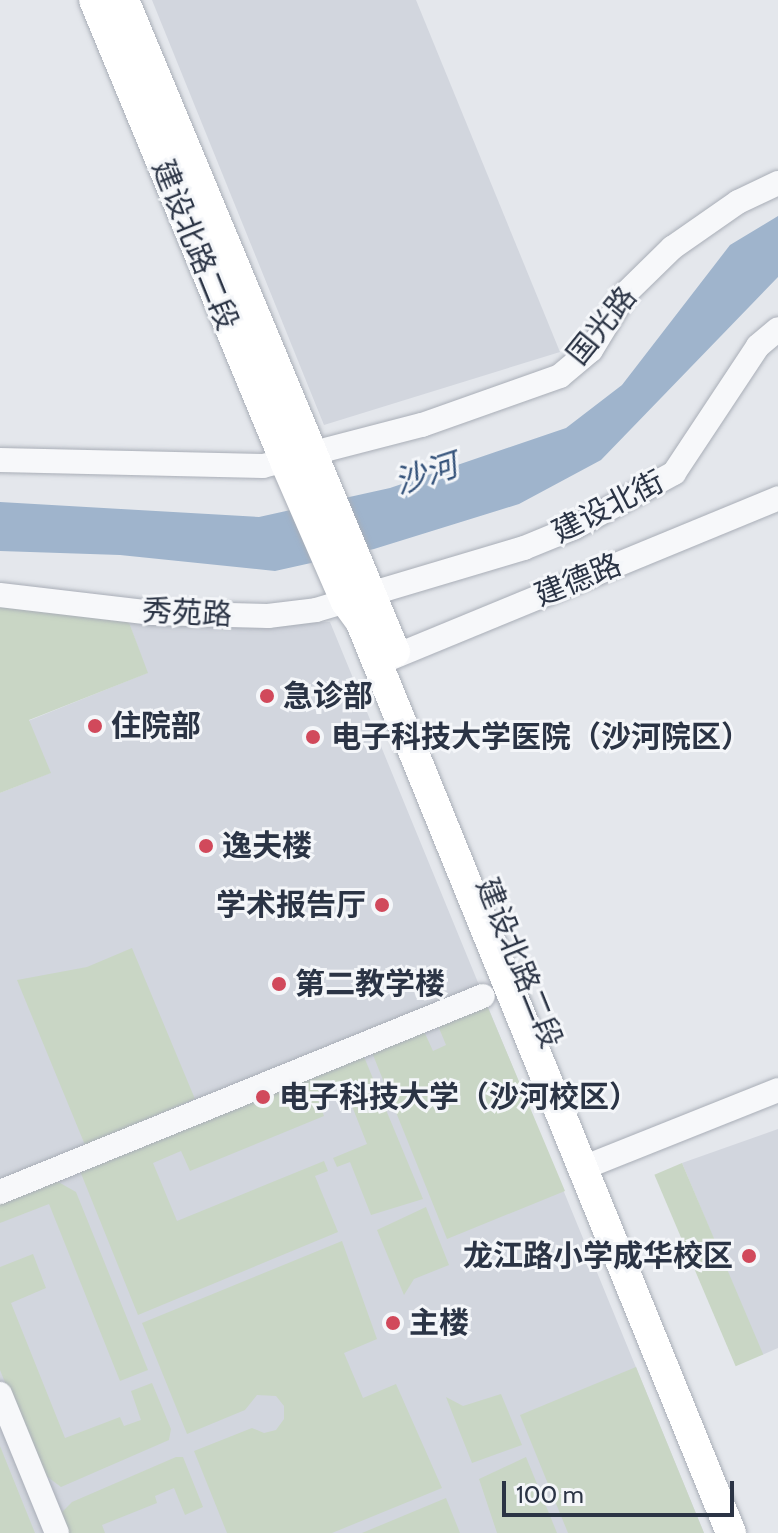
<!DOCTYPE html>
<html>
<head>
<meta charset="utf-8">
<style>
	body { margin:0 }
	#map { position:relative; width:778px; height:1533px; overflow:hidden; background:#e4e7ec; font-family:Cabin,"Noto Sans SC",sans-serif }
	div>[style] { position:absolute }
	.built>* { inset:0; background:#d2d6de }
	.green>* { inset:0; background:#c9d6c5; transform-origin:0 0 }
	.water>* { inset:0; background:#9fb4cc }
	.roads { filter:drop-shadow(0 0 2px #a9aeb7) drop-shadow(0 0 2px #a9aeb7) }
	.minor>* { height:24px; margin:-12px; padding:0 12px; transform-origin:12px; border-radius:12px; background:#f7f8fa }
	.major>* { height:30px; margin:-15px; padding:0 15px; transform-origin:15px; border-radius:15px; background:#fff }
	.dots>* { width:22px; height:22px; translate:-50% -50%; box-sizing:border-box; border:4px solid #f4f6f9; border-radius:50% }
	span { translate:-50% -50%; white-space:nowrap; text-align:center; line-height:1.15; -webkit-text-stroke:6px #f4f6f9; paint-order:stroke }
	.street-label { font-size:30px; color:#2b3445 }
	.poi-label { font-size:30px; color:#2b3445; font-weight:700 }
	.left { translate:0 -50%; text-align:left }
	.right { translate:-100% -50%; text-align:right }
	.water-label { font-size:32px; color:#34527a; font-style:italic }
	.scale { position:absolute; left:502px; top:1481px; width:232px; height:36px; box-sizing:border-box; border:4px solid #2b3445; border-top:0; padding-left:10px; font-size:24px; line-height:28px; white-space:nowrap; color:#2b3445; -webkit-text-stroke:6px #f4f6f9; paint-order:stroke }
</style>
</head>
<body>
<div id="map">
	<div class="built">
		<i style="clip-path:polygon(152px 0,416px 0,560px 352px,324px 425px)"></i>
		<i style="clip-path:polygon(127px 617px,219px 624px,330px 622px,704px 1533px,0 1533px,0 793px,50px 773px,28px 721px,147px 673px)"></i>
		<i style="clip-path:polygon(778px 1129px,778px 1348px,762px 1355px,682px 1163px)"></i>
	</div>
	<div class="green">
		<i style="clip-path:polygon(0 603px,127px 617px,148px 673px,29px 720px,51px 773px,0 793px)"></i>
		<i style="clip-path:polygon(132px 948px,195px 1099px,85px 1145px,17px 980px,87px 967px)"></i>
		<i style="clip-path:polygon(486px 1003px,565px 1191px,447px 1239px,371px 1050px,423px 1029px,433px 1051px,446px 1045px,437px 1023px)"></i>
		<i style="clip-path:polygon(362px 1052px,423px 1199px,371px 1215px,350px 1162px,337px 1167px,333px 1158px,367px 1144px,344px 1086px,317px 1097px,324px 1116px,190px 1171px,181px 1151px,153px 1163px,177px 1221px,324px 1161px,328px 1171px,315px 1176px,338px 1232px,138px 1315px,78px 1166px)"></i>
		<i style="left:682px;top:1163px;width:208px;height:30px;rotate:67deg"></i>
		<i style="clip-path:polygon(53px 1179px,76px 1192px,148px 1370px,120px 1381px,49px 1204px,0 1223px,0 1203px)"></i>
		<i style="clip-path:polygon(426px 1207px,449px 1265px,414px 1279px,404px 1295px,377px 1230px)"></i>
		<i style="clip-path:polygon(342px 1241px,377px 1339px,344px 1353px,363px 1398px,396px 1384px,442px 1488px,332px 1533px,227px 1533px,194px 1451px,252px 1428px,264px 1433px,276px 1430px,284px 1419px,284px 1406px,276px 1396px,257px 1395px,245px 1410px,187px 1434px,142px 1323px)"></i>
		<i style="clip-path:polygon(33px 1254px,46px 1288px,11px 1303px,65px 1438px,120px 1417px,124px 1426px,141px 1420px,131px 1391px,152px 1383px,171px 1429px,169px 1440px,61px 1487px,41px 1472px,0 1370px,0 1267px)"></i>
		<i style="clip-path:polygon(636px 1367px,704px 1533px,568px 1533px,520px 1415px)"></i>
		<i style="clip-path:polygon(501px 1394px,522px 1445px,472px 1463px,446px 1397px,463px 1406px)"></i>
		<i style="clip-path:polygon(0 1446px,35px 1533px,0 1533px)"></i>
		<i style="clip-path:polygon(176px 1457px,183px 1457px,203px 1507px,185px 1515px,174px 1488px,155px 1496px,157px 1503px,102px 1525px,105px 1533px,64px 1533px,59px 1515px,72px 1502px)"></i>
		<i style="clip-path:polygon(526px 1457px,557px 1533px,497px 1533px,479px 1479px)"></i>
		<i style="clip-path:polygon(446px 1498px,460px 1533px,362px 1533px)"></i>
	</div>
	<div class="water">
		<i style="clip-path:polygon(778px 216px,778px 277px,601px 460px,519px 504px,374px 549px,275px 571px,120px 555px,0 551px,0 502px,259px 517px,390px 488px,566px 428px,622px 385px,730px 245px)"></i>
	</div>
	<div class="roads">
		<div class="minor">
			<i style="left:0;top:460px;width:263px;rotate:1.3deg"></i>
			<i style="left:263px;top:466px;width:164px;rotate:-14.5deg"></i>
			<i style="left:422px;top:425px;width:146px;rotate:-19.5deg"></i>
			<i style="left:560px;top:376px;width:40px;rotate:-40deg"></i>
			<i style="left:591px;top:350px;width:66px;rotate:-58.7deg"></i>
			<i style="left:625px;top:294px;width:66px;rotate:-44.4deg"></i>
			<i style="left:672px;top:248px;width:80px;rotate:-34.9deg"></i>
			<i style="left:738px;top:202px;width:44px;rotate:-25.4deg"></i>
			<i style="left:0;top:595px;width:154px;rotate:6.7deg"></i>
			<i style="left:153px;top:613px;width:115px;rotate:1.5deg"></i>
			<i style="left:268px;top:616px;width:48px;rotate:-7.1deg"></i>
			<i style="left:316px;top:610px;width:217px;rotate:-16.6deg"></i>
			<i style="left:524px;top:548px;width:55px;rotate:-22.4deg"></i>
			<i style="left:575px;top:527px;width:113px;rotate:-28.6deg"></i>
			<i style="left:674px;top:473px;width:152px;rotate:-56.5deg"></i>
			<i style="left:758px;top:346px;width:26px;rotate:-40deg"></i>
			<i style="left:381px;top:662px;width:430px;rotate:-22.4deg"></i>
			<i style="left:583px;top:1168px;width:210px;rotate:-21.8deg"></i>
			<i style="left:0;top:1192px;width:521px;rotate:-22.09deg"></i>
			<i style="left:0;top:1394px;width:150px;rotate:67.7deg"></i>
		</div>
		<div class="major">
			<i style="left:94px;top:0;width:500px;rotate:67.5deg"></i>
			<i style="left:285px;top:462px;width:153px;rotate:66.5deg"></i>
			<i style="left:346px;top:602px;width:26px;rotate:54deg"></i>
			<i style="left:361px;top:623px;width:982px;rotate:67.87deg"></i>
			<i style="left:124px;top:0;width:706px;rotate:67.43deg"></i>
		</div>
	</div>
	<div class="dots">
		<i style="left:267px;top:696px;background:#d1495b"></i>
		<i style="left:95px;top:726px;background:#d1495b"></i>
		<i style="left:313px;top:737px;background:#d1495b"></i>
		<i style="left:206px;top:846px;background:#d1495b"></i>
		<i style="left:382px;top:905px;background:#d1495b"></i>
		<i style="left:279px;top:984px;background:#d1495b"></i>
		<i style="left:263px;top:1097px;background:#d1495b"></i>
		<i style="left:749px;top:1256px;background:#d1495b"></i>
		<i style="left:393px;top:1323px;background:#d1495b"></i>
	</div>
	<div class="street-label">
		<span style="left:195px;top:245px;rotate:68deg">建设北路二段</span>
		<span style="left:602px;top:326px;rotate:-51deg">国光路</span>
		<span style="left:608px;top:507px;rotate:-27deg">建设北街</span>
		<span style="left:578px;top:580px;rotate:-22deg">建德路</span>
		<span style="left:187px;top:613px;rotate:3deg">秀苑路</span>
		<span style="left:519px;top:963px;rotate:68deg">建设北路二段</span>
	</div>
	<div class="poi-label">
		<span class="left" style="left:283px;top:696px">急诊部</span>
		<span class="left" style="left:111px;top:726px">住院部</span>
		<span class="left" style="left:331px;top:737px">电子科技大学医院（沙河院区）</span>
		<span class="left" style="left:222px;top:846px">逸夫楼</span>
		<span class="right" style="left:366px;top:905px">学术报告厅</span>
		<span class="left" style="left:295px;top:984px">第二教学楼</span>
		<span class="left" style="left:279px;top:1097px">电子科技大学（沙河校区）</span>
		<span class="right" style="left:733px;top:1256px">龙江路小学成华校区</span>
		<span class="left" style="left:409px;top:1323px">主楼</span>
	</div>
	<div class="water-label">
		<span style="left:426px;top:474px;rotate:-18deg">沙河</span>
	</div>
	<div class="scale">100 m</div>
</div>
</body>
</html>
